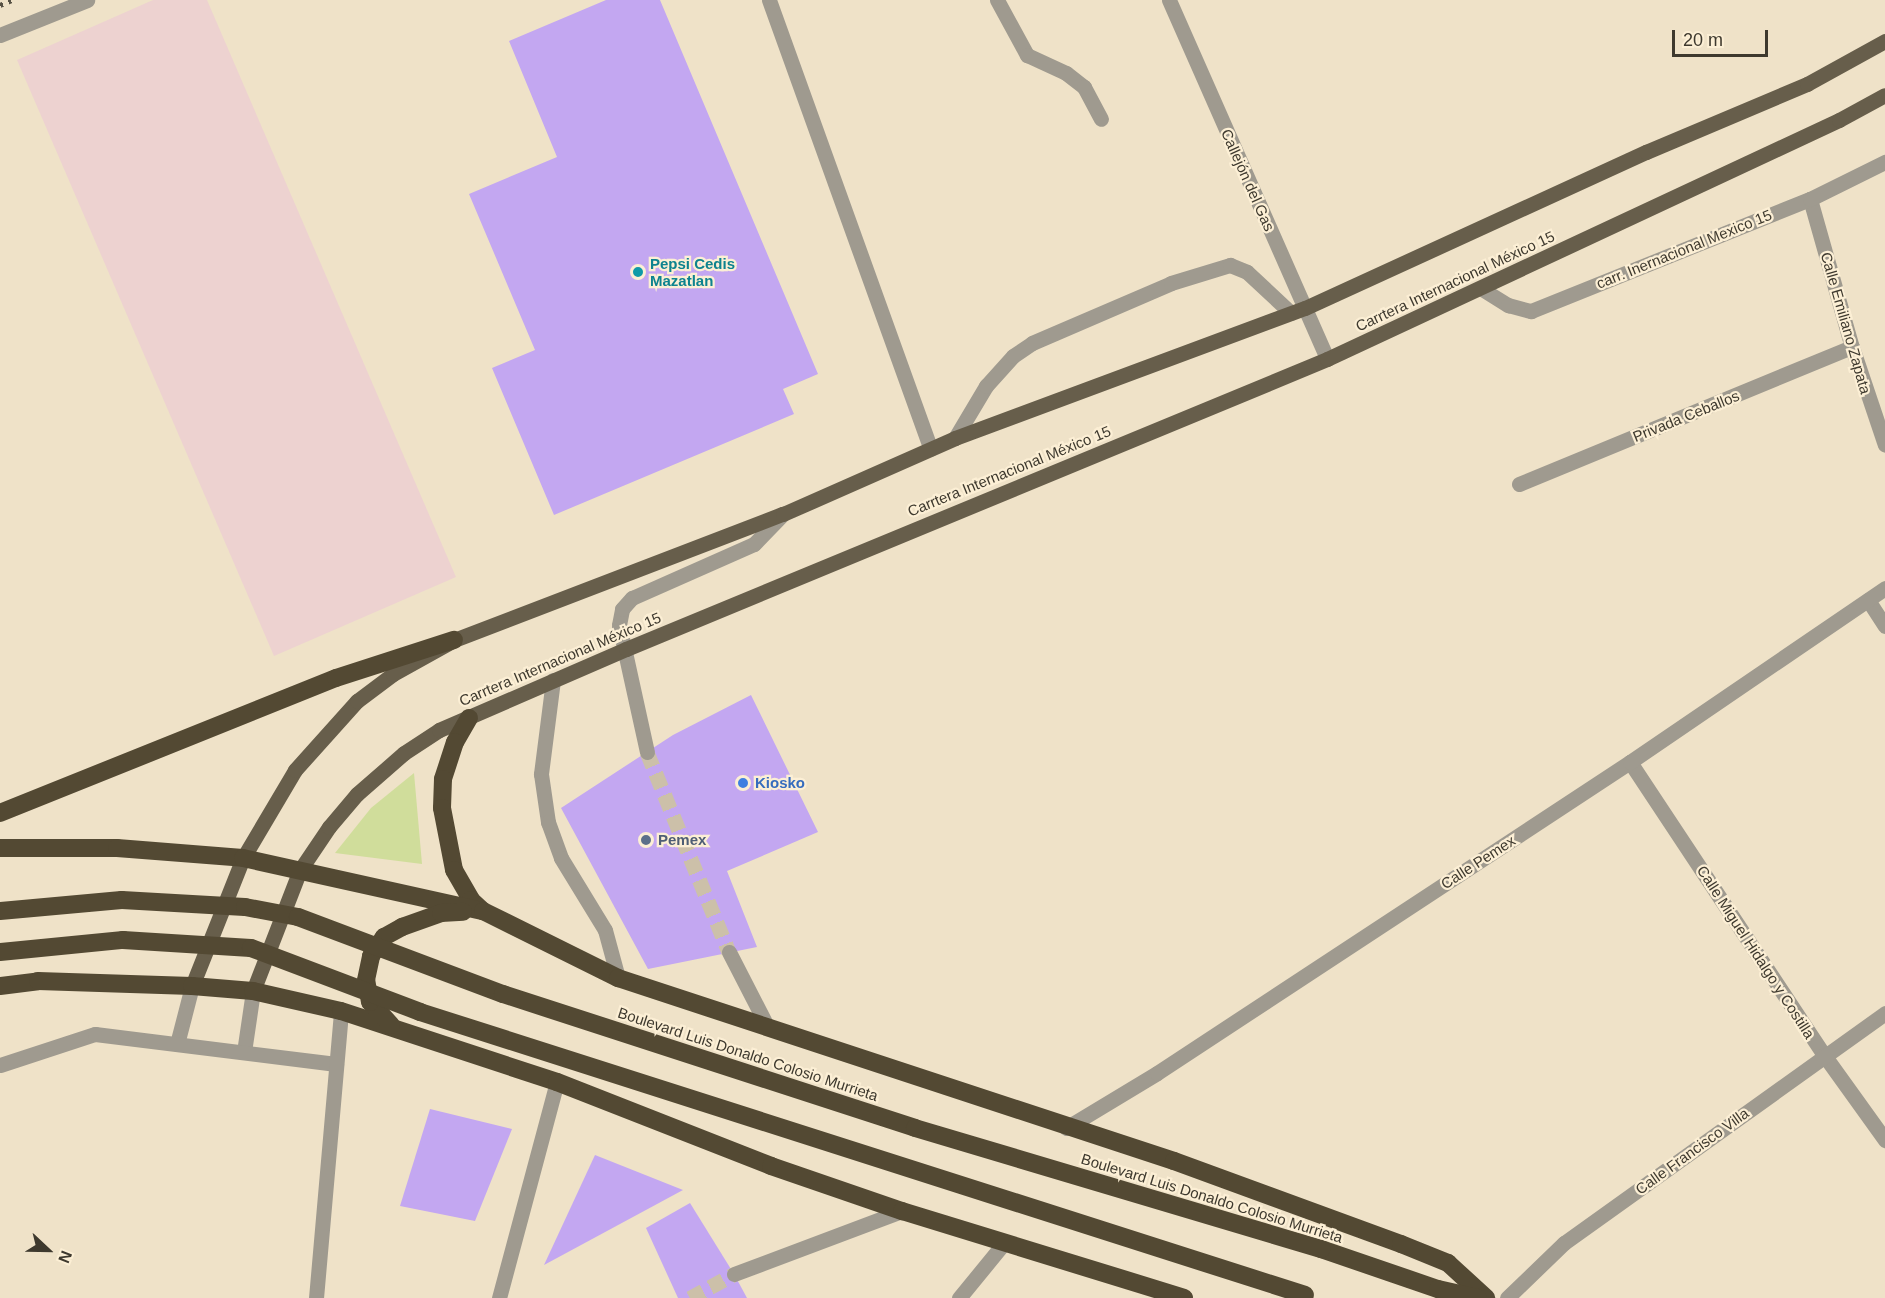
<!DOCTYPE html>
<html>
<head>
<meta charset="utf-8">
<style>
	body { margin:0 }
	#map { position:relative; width:1885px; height:1298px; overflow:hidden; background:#efe2c8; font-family:Arial,sans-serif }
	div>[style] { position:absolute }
	.industrial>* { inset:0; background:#edd2d0 }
	.green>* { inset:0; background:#d0dd9b }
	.building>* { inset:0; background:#c3a7f1 }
	.minor-tunnel>* { height:15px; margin-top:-7.5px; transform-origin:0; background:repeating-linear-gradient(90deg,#ccc0a9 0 15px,transparent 0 23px) }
	.minor>* { height:15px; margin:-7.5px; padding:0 7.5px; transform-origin:7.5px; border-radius:7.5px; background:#9f9a8f }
	.major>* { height:15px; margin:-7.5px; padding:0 7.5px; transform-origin:7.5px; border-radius:7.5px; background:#675e4b }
	.highway>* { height:18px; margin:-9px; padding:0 9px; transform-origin:9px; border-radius:9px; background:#534933 }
	.rail>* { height:4.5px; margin-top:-2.25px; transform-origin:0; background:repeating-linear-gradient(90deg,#575144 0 3px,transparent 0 9px) }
	.highway-bridge>* { height:18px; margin:-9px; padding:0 9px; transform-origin:9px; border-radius:9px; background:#534933 }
	.dots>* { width:16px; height:16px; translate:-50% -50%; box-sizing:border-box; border:3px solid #fcefd5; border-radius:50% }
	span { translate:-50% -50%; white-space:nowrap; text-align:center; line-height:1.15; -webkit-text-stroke:4.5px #fcefd5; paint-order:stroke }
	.street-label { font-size:15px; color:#3e392e }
	.culture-label { font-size:15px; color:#0d838f; font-weight:700 }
	.left { translate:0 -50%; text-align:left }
	.shop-label { font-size:15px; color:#366cbe; font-weight:700 }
	.service-label { font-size:15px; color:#4e5e75; font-weight:700 }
	.north { position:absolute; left:18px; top:1220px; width:60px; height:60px; -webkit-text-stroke:4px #fcefd5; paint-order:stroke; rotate:112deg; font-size:16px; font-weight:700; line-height:24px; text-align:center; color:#3e392e }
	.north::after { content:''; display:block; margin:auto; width:21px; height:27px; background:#3e392e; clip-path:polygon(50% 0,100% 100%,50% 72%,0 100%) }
	.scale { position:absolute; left:1672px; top:30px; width:96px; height:27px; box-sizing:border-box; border:3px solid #3e392e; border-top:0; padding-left:8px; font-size:18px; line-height:21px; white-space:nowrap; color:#3e392e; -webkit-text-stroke:4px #fcefd5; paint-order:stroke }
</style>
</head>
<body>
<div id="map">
	<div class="industrial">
		<i style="clip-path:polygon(153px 0,207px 0,456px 577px,274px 656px,17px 60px)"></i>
	</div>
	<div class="green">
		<i style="clip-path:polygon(414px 773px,422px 864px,335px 853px,371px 808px)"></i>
	</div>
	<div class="building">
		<i style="clip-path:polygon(606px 0,660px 0,818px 374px,783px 389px,794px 414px,554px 515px,492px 368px,535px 350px,469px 194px,557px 157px,509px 41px)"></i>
		<i style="clip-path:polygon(751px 695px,818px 832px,727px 871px,757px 947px,648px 969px,561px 808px,673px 735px)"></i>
		<i style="clip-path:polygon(430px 1109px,512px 1129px,475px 1221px,400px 1206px)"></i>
		<i style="clip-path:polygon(595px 1155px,683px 1190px,544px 1265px)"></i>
		<i style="clip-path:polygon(690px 1203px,734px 1274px,747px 1298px,678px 1298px,646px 1228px)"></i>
	</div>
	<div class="minor-tunnel">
		<i style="left:647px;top:752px;width:216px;rotate:67.7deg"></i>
		<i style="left:690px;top:1298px;width:50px;rotate:-28.6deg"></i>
	</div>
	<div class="minor">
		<i style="left:769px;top:0;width:477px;rotate:70.2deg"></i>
		<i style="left:997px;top:0;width:63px;rotate:61.4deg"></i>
		<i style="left:1027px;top:55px;width:43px;rotate:24.8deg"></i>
		<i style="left:1066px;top:73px;width:23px;rotate:38deg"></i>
		<i style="left:1084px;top:87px;width:36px;rotate:62deg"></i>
		<i style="left:1169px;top:0;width:392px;rotate:66.2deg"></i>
		<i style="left:0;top:35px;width:94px;rotate:-21.9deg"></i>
		<i style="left:1810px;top:199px;width:154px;rotate:74.2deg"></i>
		<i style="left:1852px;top:347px;width:103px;rotate:71.4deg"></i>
		<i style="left:1482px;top:289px;width:31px;rotate:32deg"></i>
		<i style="left:1508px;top:305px;width:24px;rotate:15deg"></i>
		<i style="left:1531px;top:311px;width:301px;rotate:-21.9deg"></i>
		<i style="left:1810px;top:199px;width:84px;rotate:-26.3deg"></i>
		<i style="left:955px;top:438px;width:61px;rotate:-59.2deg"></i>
		<i style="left:986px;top:386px;width:40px;rotate:-48deg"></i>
		<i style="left:1013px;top:356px;width:23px;rotate:-34deg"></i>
		<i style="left:1032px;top:343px;width:151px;rotate:-23.3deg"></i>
		<i style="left:1171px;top:283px;width:62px;rotate:-17deg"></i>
		<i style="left:1230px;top:265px;width:18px;rotate:22deg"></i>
		<i style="left:1247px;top:272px;width:60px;rotate:43deg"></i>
		<i style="left:1519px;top:484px;width:360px;rotate:-22.4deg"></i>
		<i style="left:1868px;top:600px;width:31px;rotate:57deg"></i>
		<i style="left:553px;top:680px;width:95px;rotate:97.3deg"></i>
		<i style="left:541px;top:774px;width:49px;rotate:81.7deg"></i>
		<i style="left:548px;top:822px;width:38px;rotate:70deg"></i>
		<i style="left:561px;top:858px;width:84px;rotate:58.6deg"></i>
		<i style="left:605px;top:930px;width:50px;rotate:74.8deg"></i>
		<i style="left:647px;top:752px;width:130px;rotate:-102.4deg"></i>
		<i style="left:619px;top:625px;width:16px;rotate:-79deg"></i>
		<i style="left:622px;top:609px;width:15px;rotate:-48deg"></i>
		<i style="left:632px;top:598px;width:133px;rotate:-23.9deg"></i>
		<i style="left:754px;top:544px;width:42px;rotate:-46deg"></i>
		<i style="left:1630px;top:762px;width:351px;rotate:56.5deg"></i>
		<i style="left:1824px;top:1055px;width:105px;rotate:54.3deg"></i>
		<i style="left:729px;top:952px;width:85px;rotate:62.8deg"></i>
		<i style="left:177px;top:1044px;width:60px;rotate:-75.5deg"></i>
		<i style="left:244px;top:1052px;width:62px;rotate:-81.6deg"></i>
		<i style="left:0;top:1065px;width:100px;rotate:-18.1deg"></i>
		<i style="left:95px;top:1034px;width:243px;rotate:7.1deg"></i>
		<i style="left:1066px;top:1128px;width:106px;rotate:-31.1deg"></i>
		<i style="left:1157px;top:1073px;width:566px;rotate:-33.33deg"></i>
		<i style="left:1630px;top:762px;width:309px;rotate:-34.3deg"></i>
		<i style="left:734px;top:1274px;width:179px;rotate:-20.6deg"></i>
		<i style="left:316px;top:1298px;width:288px;rotate:-85deg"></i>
		<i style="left:499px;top:1298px;width:224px;rotate:-75deg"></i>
		<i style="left:959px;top:1298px;width:71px;rotate:-50.7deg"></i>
		<i style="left:1507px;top:1298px;width:79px;rotate:-44deg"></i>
		<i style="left:1564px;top:1243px;width:395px;rotate:-35.6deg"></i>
	</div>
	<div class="major">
		<i style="left:192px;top:986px;width:138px;rotate:-68.3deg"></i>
		<i style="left:243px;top:858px;width:102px;rotate:-59.4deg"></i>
		<i style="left:295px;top:770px;width:93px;rotate:-48.1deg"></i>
		<i style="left:357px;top:701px;width:45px;rotate:-36.9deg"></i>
		<i style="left:393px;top:674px;width:70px;rotate:-29.1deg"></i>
		<i style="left:454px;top:640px;width:352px;rotate:-21deg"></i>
		<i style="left:783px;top:514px;width:188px;rotate:-23.8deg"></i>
		<i style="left:955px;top:438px;width:373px;rotate:-20.4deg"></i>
		<i style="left:1305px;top:308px;width:375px;rotate:-24.6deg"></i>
		<i style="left:1646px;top:152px;width:175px;rotate:-22.9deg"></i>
		<i style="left:1807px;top:84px;width:89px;rotate:-28.9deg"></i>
		<i style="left:253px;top:991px;width:130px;rotate:-68.8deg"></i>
		<i style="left:300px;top:870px;width:52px;rotate:-56deg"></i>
		<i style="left:329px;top:827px;width:43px;rotate:-49.7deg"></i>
		<i style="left:357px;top:794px;width:62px;rotate:-41.1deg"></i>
		<i style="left:404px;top:753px;width:42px;rotate:-33.3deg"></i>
		<i style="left:439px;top:730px;width:204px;rotate:-23.4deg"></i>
		<i style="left:626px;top:649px;width:759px;rotate:-22.47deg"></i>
		<i style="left:1327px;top:359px;width:565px;rotate:-25.02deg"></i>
		<i style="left:1839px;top:120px;width:52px;rotate:-28.5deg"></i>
	</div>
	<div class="highway">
		<i style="left:469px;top:718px;width:28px;rotate:120deg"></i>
		<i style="left:455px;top:742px;width:39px;rotate:108deg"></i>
		<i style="left:443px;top:779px;width:29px;rotate:92deg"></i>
		<i style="left:442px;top:808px;width:63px;rotate:79deg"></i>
		<i style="left:454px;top:870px;width:34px;rotate:60deg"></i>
		<i style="left:471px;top:900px;width:16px;rotate:43deg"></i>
		<i style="left:0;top:813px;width:362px;rotate:-21.9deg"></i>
		<i style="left:336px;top:678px;width:124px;rotate:-17.9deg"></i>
		<i style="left:0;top:848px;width:117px"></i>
		<i style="left:117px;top:848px;width:126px;rotate:4.5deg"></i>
		<i style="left:243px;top:858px;width:246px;rotate:12.5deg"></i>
		<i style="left:483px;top:911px;width:151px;rotate:26.4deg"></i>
		<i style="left:618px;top:978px;width:585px;rotate:18.22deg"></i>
		<i style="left:1174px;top:1161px;width:242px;rotate:20.1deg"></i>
		<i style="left:1401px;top:1244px;width:51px;rotate:22deg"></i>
		<i style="left:1448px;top:1263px;width:52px;rotate:42.6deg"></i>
		<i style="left:0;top:986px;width:38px;rotate:-7deg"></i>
		<i style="left:38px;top:981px;width:154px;rotate:1.9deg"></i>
		<i style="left:192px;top:986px;width:61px;rotate:4.7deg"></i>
		<i style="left:253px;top:991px;width:90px;rotate:12.8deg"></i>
		<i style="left:341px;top:1011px;width:227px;rotate:18.2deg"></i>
		<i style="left:557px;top:1082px;width:230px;rotate:21.4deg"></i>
		<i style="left:771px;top:1166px;width:139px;rotate:19deg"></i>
		<i style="left:902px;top:1211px;width:295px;rotate:17.1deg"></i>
		<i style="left:391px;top:1025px;width:31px;rotate:-132deg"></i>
		<i style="left:370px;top:1002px;width:22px;rotate:-100deg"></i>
		<i style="left:366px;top:980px;width:25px;rotate:-78deg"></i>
		<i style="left:371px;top:956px;width:23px;rotate:-56deg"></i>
		<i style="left:384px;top:937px;width:21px;rotate:-29deg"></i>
		<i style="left:402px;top:927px;width:41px;rotate:-19.7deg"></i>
		<i style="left:441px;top:913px;width:22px;rotate:-3deg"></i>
		<i style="left:1321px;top:1249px;width:124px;rotate:18.9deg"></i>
		<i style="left:1438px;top:1289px;width:41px;rotate:12.7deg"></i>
	</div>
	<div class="rail">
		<i style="left:0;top:5px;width:13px;rotate:-23deg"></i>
	</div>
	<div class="highway-bridge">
		<i style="left:0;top:911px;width:122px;rotate:-5.2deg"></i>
		<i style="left:122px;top:900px;width:123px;rotate:3.3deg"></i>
		<i style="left:245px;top:907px;width:54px;rotate:10.7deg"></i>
		<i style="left:298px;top:917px;width:219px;rotate:20.6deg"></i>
		<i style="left:503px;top:994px;width:433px;rotate:18deg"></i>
		<i style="left:915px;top:1128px;width:424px;rotate:16.6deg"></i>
		<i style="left:0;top:952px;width:124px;rotate:-5.6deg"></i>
		<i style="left:123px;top:940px;width:128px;rotate:3.6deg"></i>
		<i style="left:251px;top:948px;width:181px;rotate:20.7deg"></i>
		<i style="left:420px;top:1012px;width:929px;rotate:17.73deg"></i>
	</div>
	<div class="dots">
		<i style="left:638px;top:272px;background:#0f9aa8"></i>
		<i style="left:743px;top:783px;background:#3f7fe0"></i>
		<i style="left:646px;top:840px;background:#5c6f8a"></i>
	</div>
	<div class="street-label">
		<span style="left:1248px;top:180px;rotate:66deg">Callejón del Gas</span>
		<span style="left:1684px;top:249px;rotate:-22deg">carr. Inernacional Mexico 15</span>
		<span style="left:1455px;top:281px;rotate:-25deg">Carrtera Internacional México 15</span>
		<span style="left:1846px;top:323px;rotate:74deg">Calle Emiliano Zapata</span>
		<span style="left:1686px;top:416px;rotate:-22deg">Privada Ceballos</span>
		<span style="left:1009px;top:471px;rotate:-22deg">Carrtera Internacional México 15</span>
		<span style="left:560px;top:659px;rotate:-23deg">Carrtera Internacional México 15</span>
		<span style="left:1478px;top:862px;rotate:-33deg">Calle Pemex</span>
		<span style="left:1756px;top:952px;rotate:57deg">Calle Miguel Hidalgo y Costilla</span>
		<span style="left:748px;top:1054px;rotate:18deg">Boulevard Luis Donaldo Colosio Murrieta</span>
		<span style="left:1692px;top:1151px;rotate:-36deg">Calle Francisco Villa</span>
		<span style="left:1212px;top:1198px;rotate:17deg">Boulevard Luis Donaldo Colosio Murrieta</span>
	</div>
	<div class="culture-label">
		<span class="left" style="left:650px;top:272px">Pepsi Cedis<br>Mazatlan</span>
	</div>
	<div class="shop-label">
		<span class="left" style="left:755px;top:783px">Kiosko</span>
	</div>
	<div class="service-label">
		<span class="left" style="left:658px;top:840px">Pemex</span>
	</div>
	<div class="north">N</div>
	<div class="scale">20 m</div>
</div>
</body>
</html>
